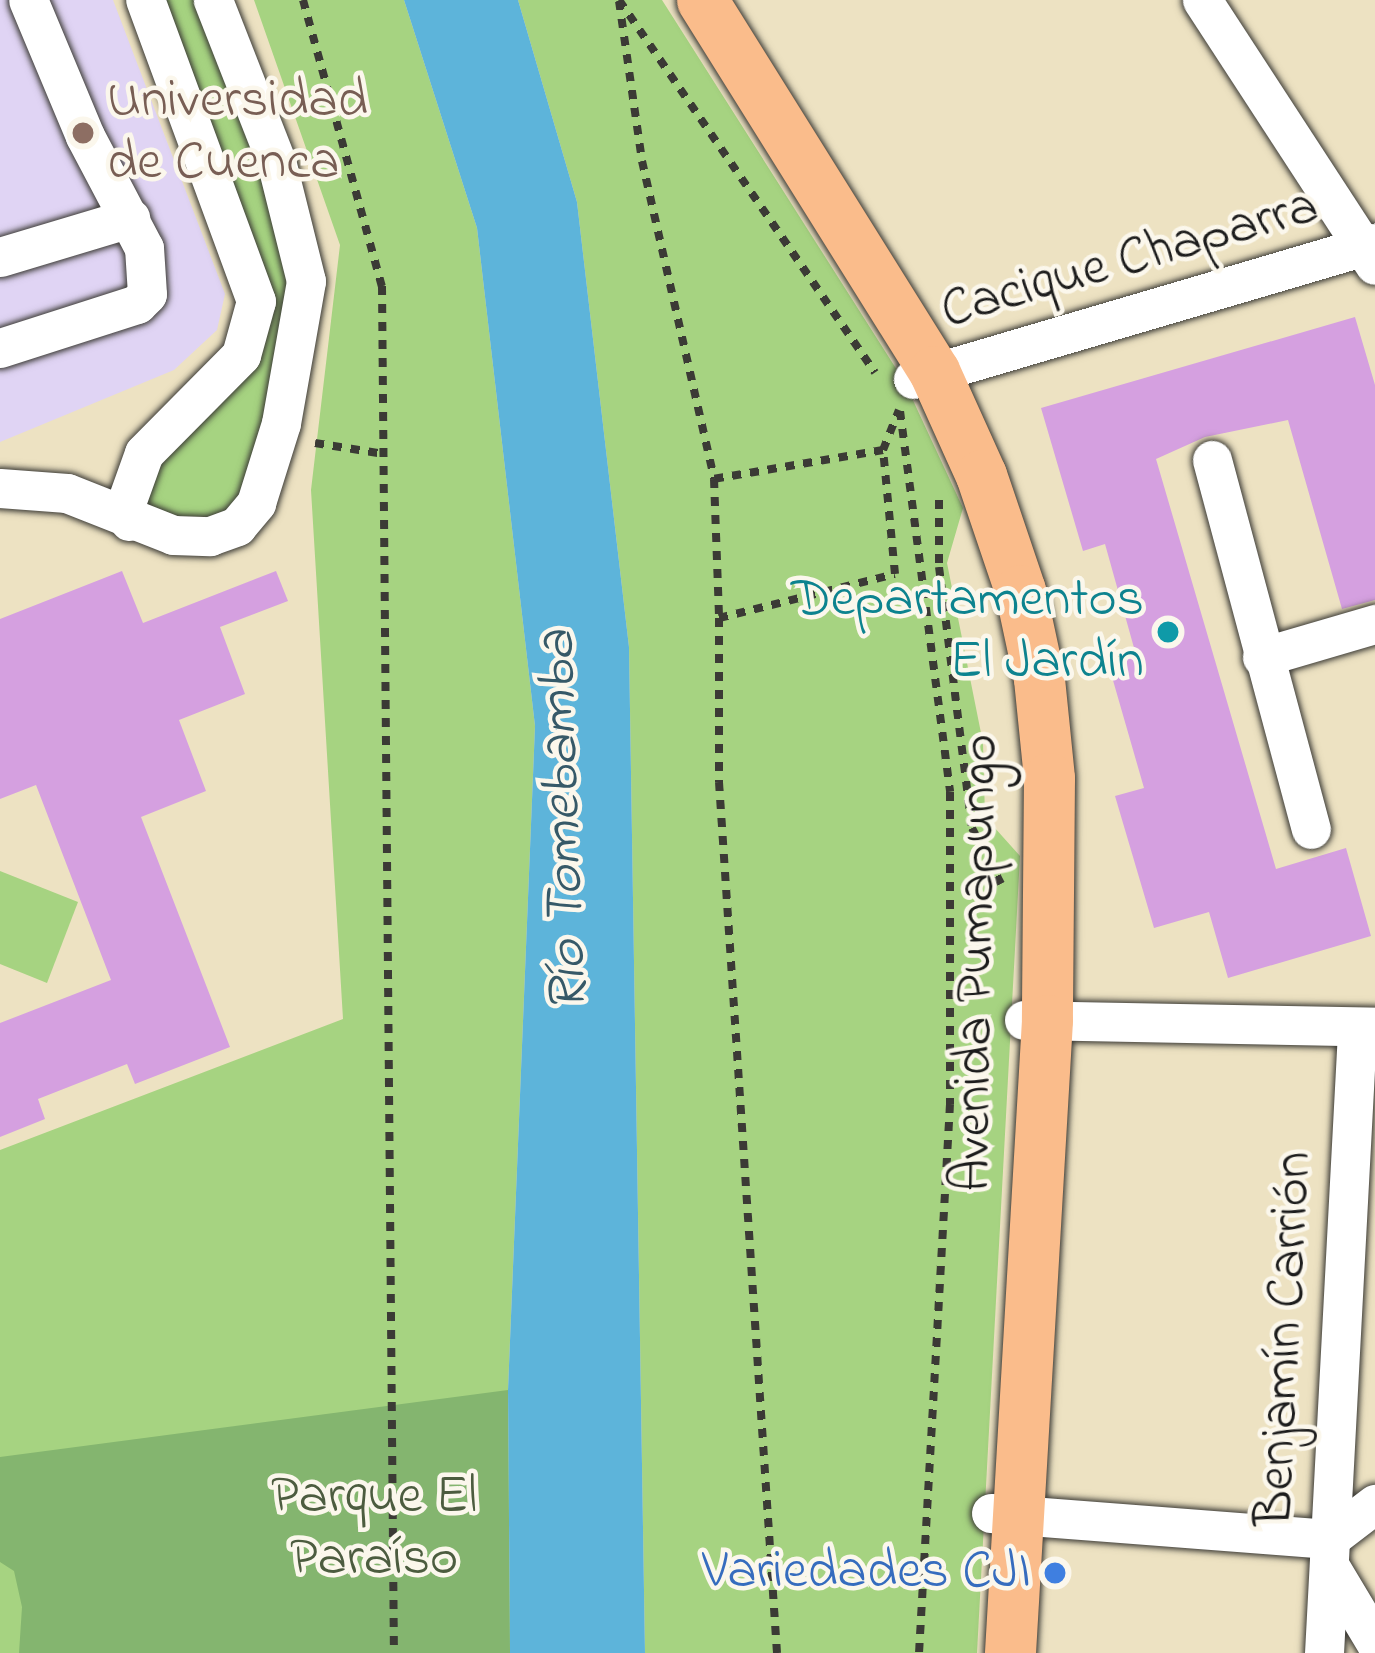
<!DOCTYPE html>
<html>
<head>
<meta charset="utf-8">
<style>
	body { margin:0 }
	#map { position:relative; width:1375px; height:1653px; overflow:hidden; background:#ede2c2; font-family:"Indie Flower",sans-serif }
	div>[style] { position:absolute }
	.built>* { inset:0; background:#e0d4f4 }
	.green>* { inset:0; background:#a6d381 }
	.forest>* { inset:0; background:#84b56f }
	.water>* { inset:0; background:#5db4da }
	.building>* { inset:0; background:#d5a0e0 }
	.path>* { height:8px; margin-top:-4px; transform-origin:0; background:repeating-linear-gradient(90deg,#3b3a35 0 9px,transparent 0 18px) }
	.roads { filter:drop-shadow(0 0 3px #3b3a35) drop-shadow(0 0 3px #3b3a35) }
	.minor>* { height:39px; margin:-19.5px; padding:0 19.5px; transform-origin:19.5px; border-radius:19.5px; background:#fff }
	.major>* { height:51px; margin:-25.5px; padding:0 25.5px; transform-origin:25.5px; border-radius:25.5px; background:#fabc8b }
	.dots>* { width:33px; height:33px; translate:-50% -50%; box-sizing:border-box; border:6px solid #fbf7ec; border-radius:50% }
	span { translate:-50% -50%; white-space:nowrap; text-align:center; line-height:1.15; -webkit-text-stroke:9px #fbf7ec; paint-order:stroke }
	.education-label { font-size:54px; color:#785e54 }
	.left { translate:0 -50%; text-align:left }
	.street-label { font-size:54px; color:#1c1c1c }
	.culture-label { font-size:54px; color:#0d838f }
	.right { translate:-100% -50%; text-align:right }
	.park-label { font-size:54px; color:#4c5c3f }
	.shop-label { font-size:54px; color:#366cbe }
	.water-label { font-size:57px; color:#365968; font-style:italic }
</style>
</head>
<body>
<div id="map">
	<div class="built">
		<i style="clip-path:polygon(0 0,113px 0,225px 294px,217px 330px,174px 370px,0 442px)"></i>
	</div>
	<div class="green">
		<i style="clip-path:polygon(157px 0,202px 0,297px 283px,272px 422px,229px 517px,143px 516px,142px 478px,260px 336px)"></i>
		<i style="clip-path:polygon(254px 0,404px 0,477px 228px,535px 726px,508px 1390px,510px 1653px,0 1653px,0 1150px,343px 1019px,311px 490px,340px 245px)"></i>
		<i style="clip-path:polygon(518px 0,662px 0,904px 381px,963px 508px,947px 563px,983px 743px,985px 817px,1020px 856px,977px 1653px,645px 1653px,629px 647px,577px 202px)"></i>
		<i style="clip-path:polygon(0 871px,78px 902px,47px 983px,0 964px)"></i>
	</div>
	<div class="forest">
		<i style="clip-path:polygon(508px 1390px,510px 1653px,19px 1653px,22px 1607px,14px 1571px,0 1562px,0 1457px)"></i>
	</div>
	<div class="water">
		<i style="clip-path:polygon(404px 0,518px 0,577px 202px,629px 647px,645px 1653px,510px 1653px,508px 1390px,535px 726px,477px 228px)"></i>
	</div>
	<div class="building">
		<i style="clip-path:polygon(1355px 317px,1375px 385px,1375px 600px,1342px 609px,1288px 420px,1205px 437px,1156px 459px,1276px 869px,1346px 848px,1371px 936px,1228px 978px,1209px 912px,1154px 928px,1115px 796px,1144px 788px,1108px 663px,1136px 655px,1105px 544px,1083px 551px,1041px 408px)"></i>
		<i style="clip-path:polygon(122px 571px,143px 623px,276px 571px,288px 601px,220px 627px,245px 694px,179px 720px,206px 791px,141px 817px,230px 1047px,135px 1084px,127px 1064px,38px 1099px,45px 1119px,0 1137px,0 1023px,111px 980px,36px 785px,0 799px,0 619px)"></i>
	</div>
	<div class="path">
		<i style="left:303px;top:0;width:297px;rotate:74.6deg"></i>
		<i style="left:382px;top:286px;width:1367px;rotate:89.5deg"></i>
		<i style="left:619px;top:0;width:452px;rotate:55.5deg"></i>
		<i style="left:619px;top:1px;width:162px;rotate:81.8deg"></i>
		<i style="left:642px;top:161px;width:326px;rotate:77.2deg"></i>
		<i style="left:900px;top:411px;width:384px;rotate:82.5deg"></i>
		<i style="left:950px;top:792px;width:312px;rotate:90deg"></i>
		<i style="left:950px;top:1104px;width:550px;rotate:93.23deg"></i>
		<i style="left:315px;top:443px;width:70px;rotate:9.1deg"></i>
		<i style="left:883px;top:450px;width:171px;rotate:170.3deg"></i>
		<i style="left:714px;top:479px;width:139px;rotate:87.9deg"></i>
		<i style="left:719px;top:618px;width:181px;rotate:-14deg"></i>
		<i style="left:895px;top:574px;width:125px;rotate:-95.5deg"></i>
		<i style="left:883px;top:450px;width:43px;rotate:-68.2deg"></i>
		<i style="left:939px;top:500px;width:67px;rotate:90deg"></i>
		<i style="left:939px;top:567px;width:263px;rotate:82.8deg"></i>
		<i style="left:972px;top:828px;width:63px;rotate:62.6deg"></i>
		<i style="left:719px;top:618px;width:164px;rotate:90deg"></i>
		<i style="left:719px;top:782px;width:873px;rotate:86.19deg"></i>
	</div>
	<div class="roads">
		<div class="minor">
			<i style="left:1202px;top:0;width:316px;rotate:56.9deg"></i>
			<i style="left:0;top:257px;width:136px;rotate:-16.7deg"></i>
			<i style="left:0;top:348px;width:144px;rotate:-17.8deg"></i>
			<i style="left:137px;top:304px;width:14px;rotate:-45deg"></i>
			<i style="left:147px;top:294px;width:46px;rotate:-93.7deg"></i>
			<i style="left:144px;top:248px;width:127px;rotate:-117.8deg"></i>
			<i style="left:85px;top:136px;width:147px;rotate:-112.7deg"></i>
			<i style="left:913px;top:379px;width:482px;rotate:-16.4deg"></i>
			<i style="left:1212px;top:460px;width:382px;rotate:75deg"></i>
			<i style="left:0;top:488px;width:67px;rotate:4.3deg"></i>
			<i style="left:67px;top:493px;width:114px;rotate:21.6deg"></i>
			<i style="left:173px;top:535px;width:37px;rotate:2deg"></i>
			<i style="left:210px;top:536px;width:29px;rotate:-20deg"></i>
			<i style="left:237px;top:526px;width:30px;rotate:-50deg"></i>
			<i style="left:256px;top:503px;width:84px;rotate:-72.6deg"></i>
			<i style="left:281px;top:423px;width:144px;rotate:-80deg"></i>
			<i style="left:306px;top:281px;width:124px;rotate:-104deg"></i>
			<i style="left:276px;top:161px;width:173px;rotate:-111.4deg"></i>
			<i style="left:129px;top:521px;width:16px;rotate:-105deg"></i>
			<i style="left:125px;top:506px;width:56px;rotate:-70.3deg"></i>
			<i style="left:144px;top:453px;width:138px;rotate:-45.3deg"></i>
			<i style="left:241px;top:355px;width:56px;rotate:-74.5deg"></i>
			<i style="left:256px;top:301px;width:321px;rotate:-110.2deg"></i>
			<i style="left:1262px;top:657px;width:118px;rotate:-16.3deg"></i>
			<i style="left:1024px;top:1020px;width:351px;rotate:1.1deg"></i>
			<i style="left:991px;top:1513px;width:339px;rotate:4.4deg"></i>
			<i style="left:1329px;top:1539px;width:58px;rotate:-37.3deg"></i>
			<i style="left:1329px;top:1565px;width:90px;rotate:59.1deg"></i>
			<i style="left:1324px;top:1653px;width:622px;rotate:-86.96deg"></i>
		</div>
		<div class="major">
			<i style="left:702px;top:0;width:438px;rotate:58deg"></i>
			<i style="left:934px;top:371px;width:114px;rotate:65.7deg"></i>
			<i style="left:981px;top:475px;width:121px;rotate:71.3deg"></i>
			<i style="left:1020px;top:590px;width:91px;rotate:77.9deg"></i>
			<i style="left:1039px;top:679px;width:100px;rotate:84.2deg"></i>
			<i style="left:1049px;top:778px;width:242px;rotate:90.5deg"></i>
			<i style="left:1047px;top:1020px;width:634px;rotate:93.35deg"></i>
		</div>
	</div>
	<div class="dots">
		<i style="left:83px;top:133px;background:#8d6e63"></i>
		<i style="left:1168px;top:632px;background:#0f9aa8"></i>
		<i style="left:1055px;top:1573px;background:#3f7fe0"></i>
	</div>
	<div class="education-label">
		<span class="left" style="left:107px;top:133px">Universidad<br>de Cuenca</span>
	</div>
	<div class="street-label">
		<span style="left:1130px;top:260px;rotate:-16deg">Cacique Chaparra</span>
		<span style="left:978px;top:963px;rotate:-89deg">Avenida Pumapungo</span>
		<span style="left:1286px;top:1339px;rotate:-87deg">Benjamín Carrión</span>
	</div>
	<div class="culture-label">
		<span class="right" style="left:1144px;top:632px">Departamentos<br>El Jardín</span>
	</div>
	<div class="park-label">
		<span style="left:374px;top:1529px">Parque El<br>Paraíso</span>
	</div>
	<div class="shop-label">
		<span class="right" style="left:1031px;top:1573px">Variedades CJI</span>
	</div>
	<div class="water-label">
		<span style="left:565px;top:821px;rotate:-92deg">Río Tomebamba</span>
	</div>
</div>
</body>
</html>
